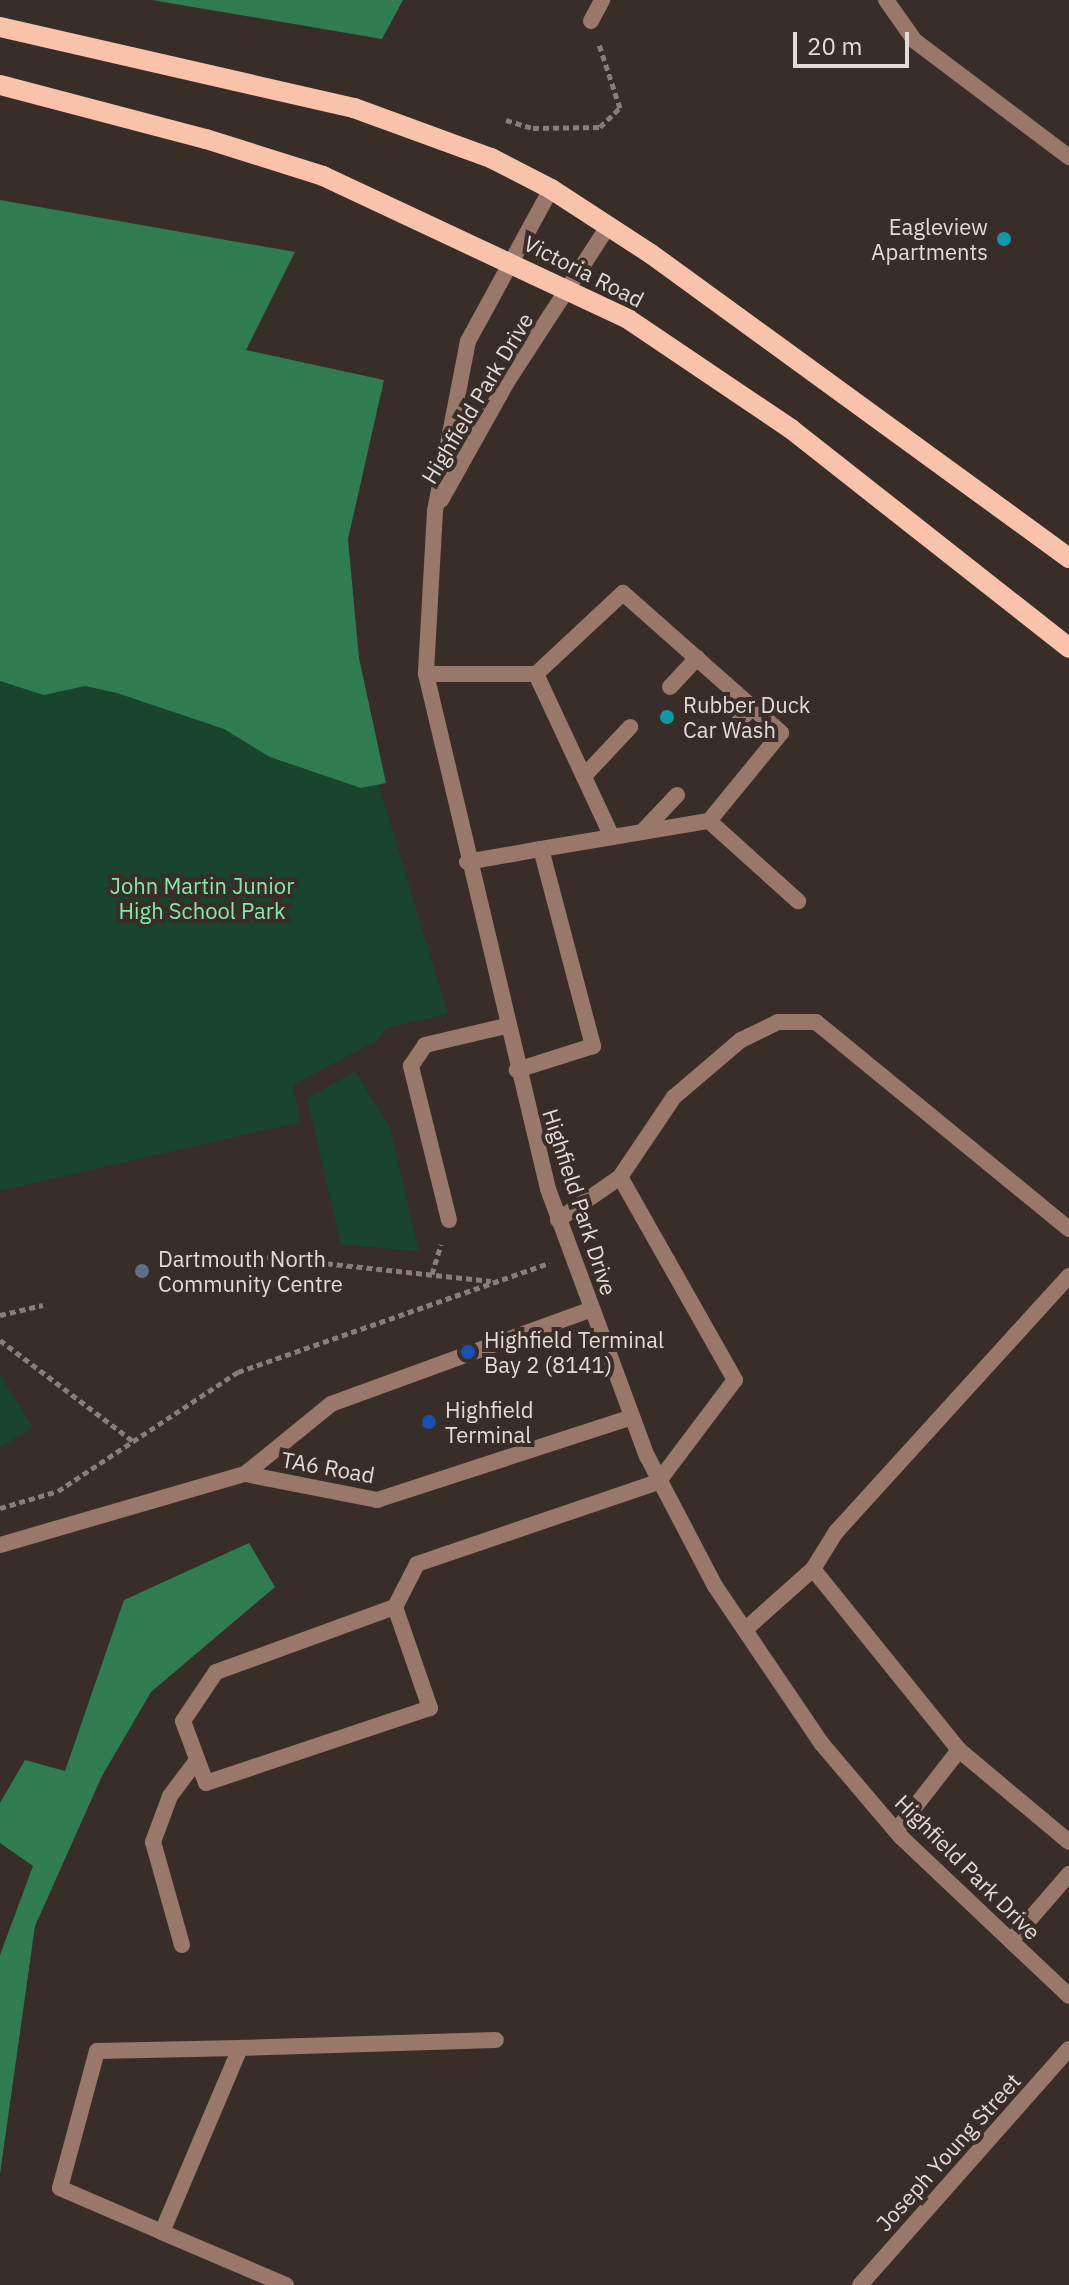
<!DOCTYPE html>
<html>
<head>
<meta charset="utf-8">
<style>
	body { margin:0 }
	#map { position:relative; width:1069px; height:2285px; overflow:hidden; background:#382d27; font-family:"IBM Plex Sans",sans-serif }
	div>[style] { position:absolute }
	.green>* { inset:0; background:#18452b }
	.forest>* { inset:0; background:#2f7c50 }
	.path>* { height:5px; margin-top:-2.5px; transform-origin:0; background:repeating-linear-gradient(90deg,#877e79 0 6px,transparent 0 10px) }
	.service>* { height:16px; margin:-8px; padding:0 8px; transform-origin:8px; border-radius:8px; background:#99776a }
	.minor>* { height:16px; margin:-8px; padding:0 8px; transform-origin:8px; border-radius:8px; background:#99776a }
	.tertiary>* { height:16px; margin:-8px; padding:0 8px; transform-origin:8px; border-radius:8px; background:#99776a }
	.primary>* { height:20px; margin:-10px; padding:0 10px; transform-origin:10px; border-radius:10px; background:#f9c2ab }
	.dots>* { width:22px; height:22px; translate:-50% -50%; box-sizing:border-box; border:4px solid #382d27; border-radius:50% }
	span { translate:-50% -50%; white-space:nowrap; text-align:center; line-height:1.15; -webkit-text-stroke:8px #382d27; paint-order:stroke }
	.poi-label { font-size:22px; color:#e2dbd7 }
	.right { translate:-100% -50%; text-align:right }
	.left { translate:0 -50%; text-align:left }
	.street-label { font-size:22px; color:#e2dbd7 }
	.park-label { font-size:22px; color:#83ebaa }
	.scale { position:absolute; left:793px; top:32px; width:116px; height:36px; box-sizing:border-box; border:4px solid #e2dbd7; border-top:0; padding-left:10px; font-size:24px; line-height:28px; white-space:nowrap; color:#e2dbd7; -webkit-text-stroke:6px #382d27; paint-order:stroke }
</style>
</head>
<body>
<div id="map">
	<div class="green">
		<i style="clip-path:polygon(0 535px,367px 746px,448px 1014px,387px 1028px,376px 1041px,293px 1085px,301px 1122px,0 1191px)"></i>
		<i style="clip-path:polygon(355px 1071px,390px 1128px,419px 1251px,341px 1245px,307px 1099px)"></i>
		<i style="clip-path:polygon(0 1375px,33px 1427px,0 1448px)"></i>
	</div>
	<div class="forest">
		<i style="clip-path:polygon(152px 0,403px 0,382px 39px)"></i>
		<i style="clip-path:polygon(0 200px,295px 252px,246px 350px,384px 380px,348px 539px,359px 658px,386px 783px,361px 788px,270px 757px,224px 729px,117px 693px,85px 686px,44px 695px,0 681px)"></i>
		<i style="clip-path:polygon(249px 1543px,275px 1587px,151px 1692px,102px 1776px,35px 1926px,0 2174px,0 1955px,33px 1866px,0 1843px,0 1803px,25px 1760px,65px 1771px,124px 1600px)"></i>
	</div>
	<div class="path">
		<i style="left:506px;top:120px;width:28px;rotate:17deg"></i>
		<i style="left:533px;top:128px;width:67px;rotate:-0.9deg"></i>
		<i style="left:600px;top:127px;width:28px;rotate:-44deg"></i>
		<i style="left:620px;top:108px;width:67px;rotate:-108.2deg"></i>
		<i style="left:267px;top:1257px;width:225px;rotate:6.1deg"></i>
		<i style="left:432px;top:1274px;width:31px;rotate:-73deg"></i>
		<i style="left:0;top:1315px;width:44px;rotate:-13.1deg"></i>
		<i style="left:0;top:1340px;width:167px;rotate:37.2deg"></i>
		<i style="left:0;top:1508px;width:60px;rotate:-16.3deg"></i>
		<i style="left:58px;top:1491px;width:216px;rotate:-33.5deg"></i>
		<i style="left:238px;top:1372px;width:330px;rotate:-19.3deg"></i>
	</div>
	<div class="service">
		<i style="left:886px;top:0;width:50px;rotate:54.7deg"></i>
		<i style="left:915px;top:41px;width:193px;rotate:37deg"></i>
		<i style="left:426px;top:674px;width:110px"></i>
		<i style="left:536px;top:674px;width:119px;rotate:-43deg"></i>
		<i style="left:623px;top:593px;width:211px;rotate:41.5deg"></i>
		<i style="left:781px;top:733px;width:114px;rotate:129.3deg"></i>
		<i style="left:536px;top:674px;width:180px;rotate:65deg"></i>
		<i style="left:670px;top:687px;width:40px;rotate:-47deg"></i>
		<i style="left:731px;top:731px;width:32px;rotate:-49deg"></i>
		<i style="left:585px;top:775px;width:66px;rotate:-46.8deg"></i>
		<i style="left:642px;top:832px;width:51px;rotate:-46.6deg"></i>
		<i style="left:541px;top:849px;width:170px;rotate:-9.5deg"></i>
		<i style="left:709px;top:821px;width:120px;rotate:42deg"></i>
		<i style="left:467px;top:862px;width:75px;rotate:-10deg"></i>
		<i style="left:541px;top:849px;width:204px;rotate:75.2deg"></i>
		<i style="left:593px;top:1046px;width:80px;rotate:162.5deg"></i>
		<i style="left:449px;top:1220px;width:159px;rotate:-103.9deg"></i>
		<i style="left:411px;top:1066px;width:25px;rotate:-56deg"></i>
		<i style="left:425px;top:1045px;width:83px;rotate:-13.2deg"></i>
		<i style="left:558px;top:1220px;width:75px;rotate:-34.7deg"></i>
		<i style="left:620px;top:1177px;width:97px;rotate:-56deg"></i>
		<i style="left:674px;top:1097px;width:88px;rotate:-40.4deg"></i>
		<i style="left:741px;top:1040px;width:41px;rotate:-25.9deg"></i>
		<i style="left:778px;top:1022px;width:38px"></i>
		<i style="left:816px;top:1022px;width:327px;rotate:39.3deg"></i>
		<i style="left:245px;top:1474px;width:135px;rotate:11.1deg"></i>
		<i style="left:377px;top:1500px;width:268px;rotate:-18deg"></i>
		<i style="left:0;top:1545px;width:255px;rotate:-16.2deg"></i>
		<i style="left:245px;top:1474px;width:111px;rotate:-39.1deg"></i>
		<i style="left:331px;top:1404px;width:278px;rotate:-20deg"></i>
		<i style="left:813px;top:1569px;width:44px;rotate:-58.1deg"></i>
		<i style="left:836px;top:1532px;width:346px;rotate:-47.7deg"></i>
		<i style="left:395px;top:1607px;width:107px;rotate:70.9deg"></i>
		<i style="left:430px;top:1708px;width:236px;rotate:161.5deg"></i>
		<i style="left:206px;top:1783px;width:66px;rotate:-110.4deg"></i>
		<i style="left:183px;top:1721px;width:59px;rotate:-56deg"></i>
		<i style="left:216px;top:1672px;width:190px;rotate:-20deg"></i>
		<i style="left:395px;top:1607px;width:48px;rotate:-62.9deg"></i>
		<i style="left:417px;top:1564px;width:255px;rotate:-18.8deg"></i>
		<i style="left:658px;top:1482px;width:128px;rotate:-53deg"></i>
		<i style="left:735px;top:1380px;width:233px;rotate:-119.5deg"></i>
		<i style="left:747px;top:1628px;width:89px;rotate:-41.8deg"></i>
		<i style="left:813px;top:1569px;width:233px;rotate:51.1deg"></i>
		<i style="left:896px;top:1831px;width:103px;rotate:-52.1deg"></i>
		<i style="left:959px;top:1750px;width:143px;rotate:39.9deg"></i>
		<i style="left:1011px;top:1941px;width:89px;rotate:-49.1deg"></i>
		<i style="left:182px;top:1945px;width:107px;rotate:-105.7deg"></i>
		<i style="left:153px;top:1842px;width:49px;rotate:-69.7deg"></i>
		<i style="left:170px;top:1796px;width:45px;rotate:-53.1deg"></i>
		<i style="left:162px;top:2232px;width:111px;rotate:-156.7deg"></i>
		<i style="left:60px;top:2188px;width:142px;rotate:-74.9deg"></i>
		<i style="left:97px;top:2051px;width:143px;rotate:-1.2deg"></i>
		<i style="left:286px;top:2285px;width:135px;rotate:-156.9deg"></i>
		<i style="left:162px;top:2232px;width:200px;rotate:-67deg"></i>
		<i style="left:240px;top:2048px;width:256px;rotate:-1.8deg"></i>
	</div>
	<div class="minor">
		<i style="left:591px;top:21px;width:24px;rotate:-62deg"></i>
		<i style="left:860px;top:2285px;width:315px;rotate:-48.5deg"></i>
	</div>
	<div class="tertiary">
		<i style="left:551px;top:189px;width:173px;rotate:118.6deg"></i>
		<i style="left:468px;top:341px;width:173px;rotate:101deg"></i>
		<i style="left:435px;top:511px;width:163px;rotate:93.2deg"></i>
		<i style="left:426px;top:674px;width:529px;rotate:76.67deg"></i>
		<i style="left:548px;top:1189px;width:285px;rotate:69.7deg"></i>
		<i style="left:647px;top:1456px;width:147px;rotate:62.4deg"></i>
		<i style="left:715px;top:1586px;width:191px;rotate:55.9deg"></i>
		<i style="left:822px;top:1744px;width:122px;rotate:49.7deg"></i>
		<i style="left:901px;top:1837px;width:231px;rotate:43.4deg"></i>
		<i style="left:441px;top:500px;width:135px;rotate:-60.8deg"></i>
		<i style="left:507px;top:382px;width:187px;rotate:-57deg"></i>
	</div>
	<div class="primary">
		<i style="left:0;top:27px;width:363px;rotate:12.9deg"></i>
		<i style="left:354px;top:108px;width:146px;rotate:20.1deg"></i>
		<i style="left:491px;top:158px;width:68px;rotate:27.3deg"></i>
		<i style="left:551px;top:189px;width:119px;rotate:33deg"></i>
		<i style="left:651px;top:254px;width:517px;rotate:36.03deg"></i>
		<i style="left:0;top:85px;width:213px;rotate:14.7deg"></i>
		<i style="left:206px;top:139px;width:123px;rotate:17.5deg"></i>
		<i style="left:323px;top:176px;width:337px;rotate:25.1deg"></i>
		<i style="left:628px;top:319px;width:197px;rotate:34deg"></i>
		<i style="left:791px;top:429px;width:354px;rotate:38.2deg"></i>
	</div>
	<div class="dots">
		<i style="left:1004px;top:239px;background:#0f9aa8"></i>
		<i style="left:667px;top:717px;background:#0f9aa8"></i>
		<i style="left:142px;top:1271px;background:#5c6f8a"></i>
		<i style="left:468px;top:1352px;background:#1a4fb4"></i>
		<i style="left:429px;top:1422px;background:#1a4fb4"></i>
	</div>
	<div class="poi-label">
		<span class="right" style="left:988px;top:239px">Eagleview<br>Apartments</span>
		<span class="left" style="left:683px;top:717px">Rubber Duck<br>Car Wash</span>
		<span class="left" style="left:158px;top:1271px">Dartmouth North<br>Community Centre</span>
		<span class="left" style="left:484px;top:1352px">Highfield Terminal<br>Bay 2 (8141)</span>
		<span class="left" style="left:445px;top:1422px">Highfield<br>Terminal</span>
	</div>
	<div class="street-label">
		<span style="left:584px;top:271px;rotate:27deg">Victoria Road</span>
		<span style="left:477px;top:398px;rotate:-59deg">Highfield Park Drive</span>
		<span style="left:580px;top:1202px;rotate:72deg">Highfield Park Drive</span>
		<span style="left:328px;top:1467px;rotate:10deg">TA6 Road</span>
		<span style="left:968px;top:1867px;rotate:45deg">Highfield Park Drive</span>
		<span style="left:948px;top:2152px;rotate:-48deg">Joseph Young Street</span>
	</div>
	<div class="park-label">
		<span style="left:202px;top:898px">John Martin Junior<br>High School Park</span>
	</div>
	<div class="scale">20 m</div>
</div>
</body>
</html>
